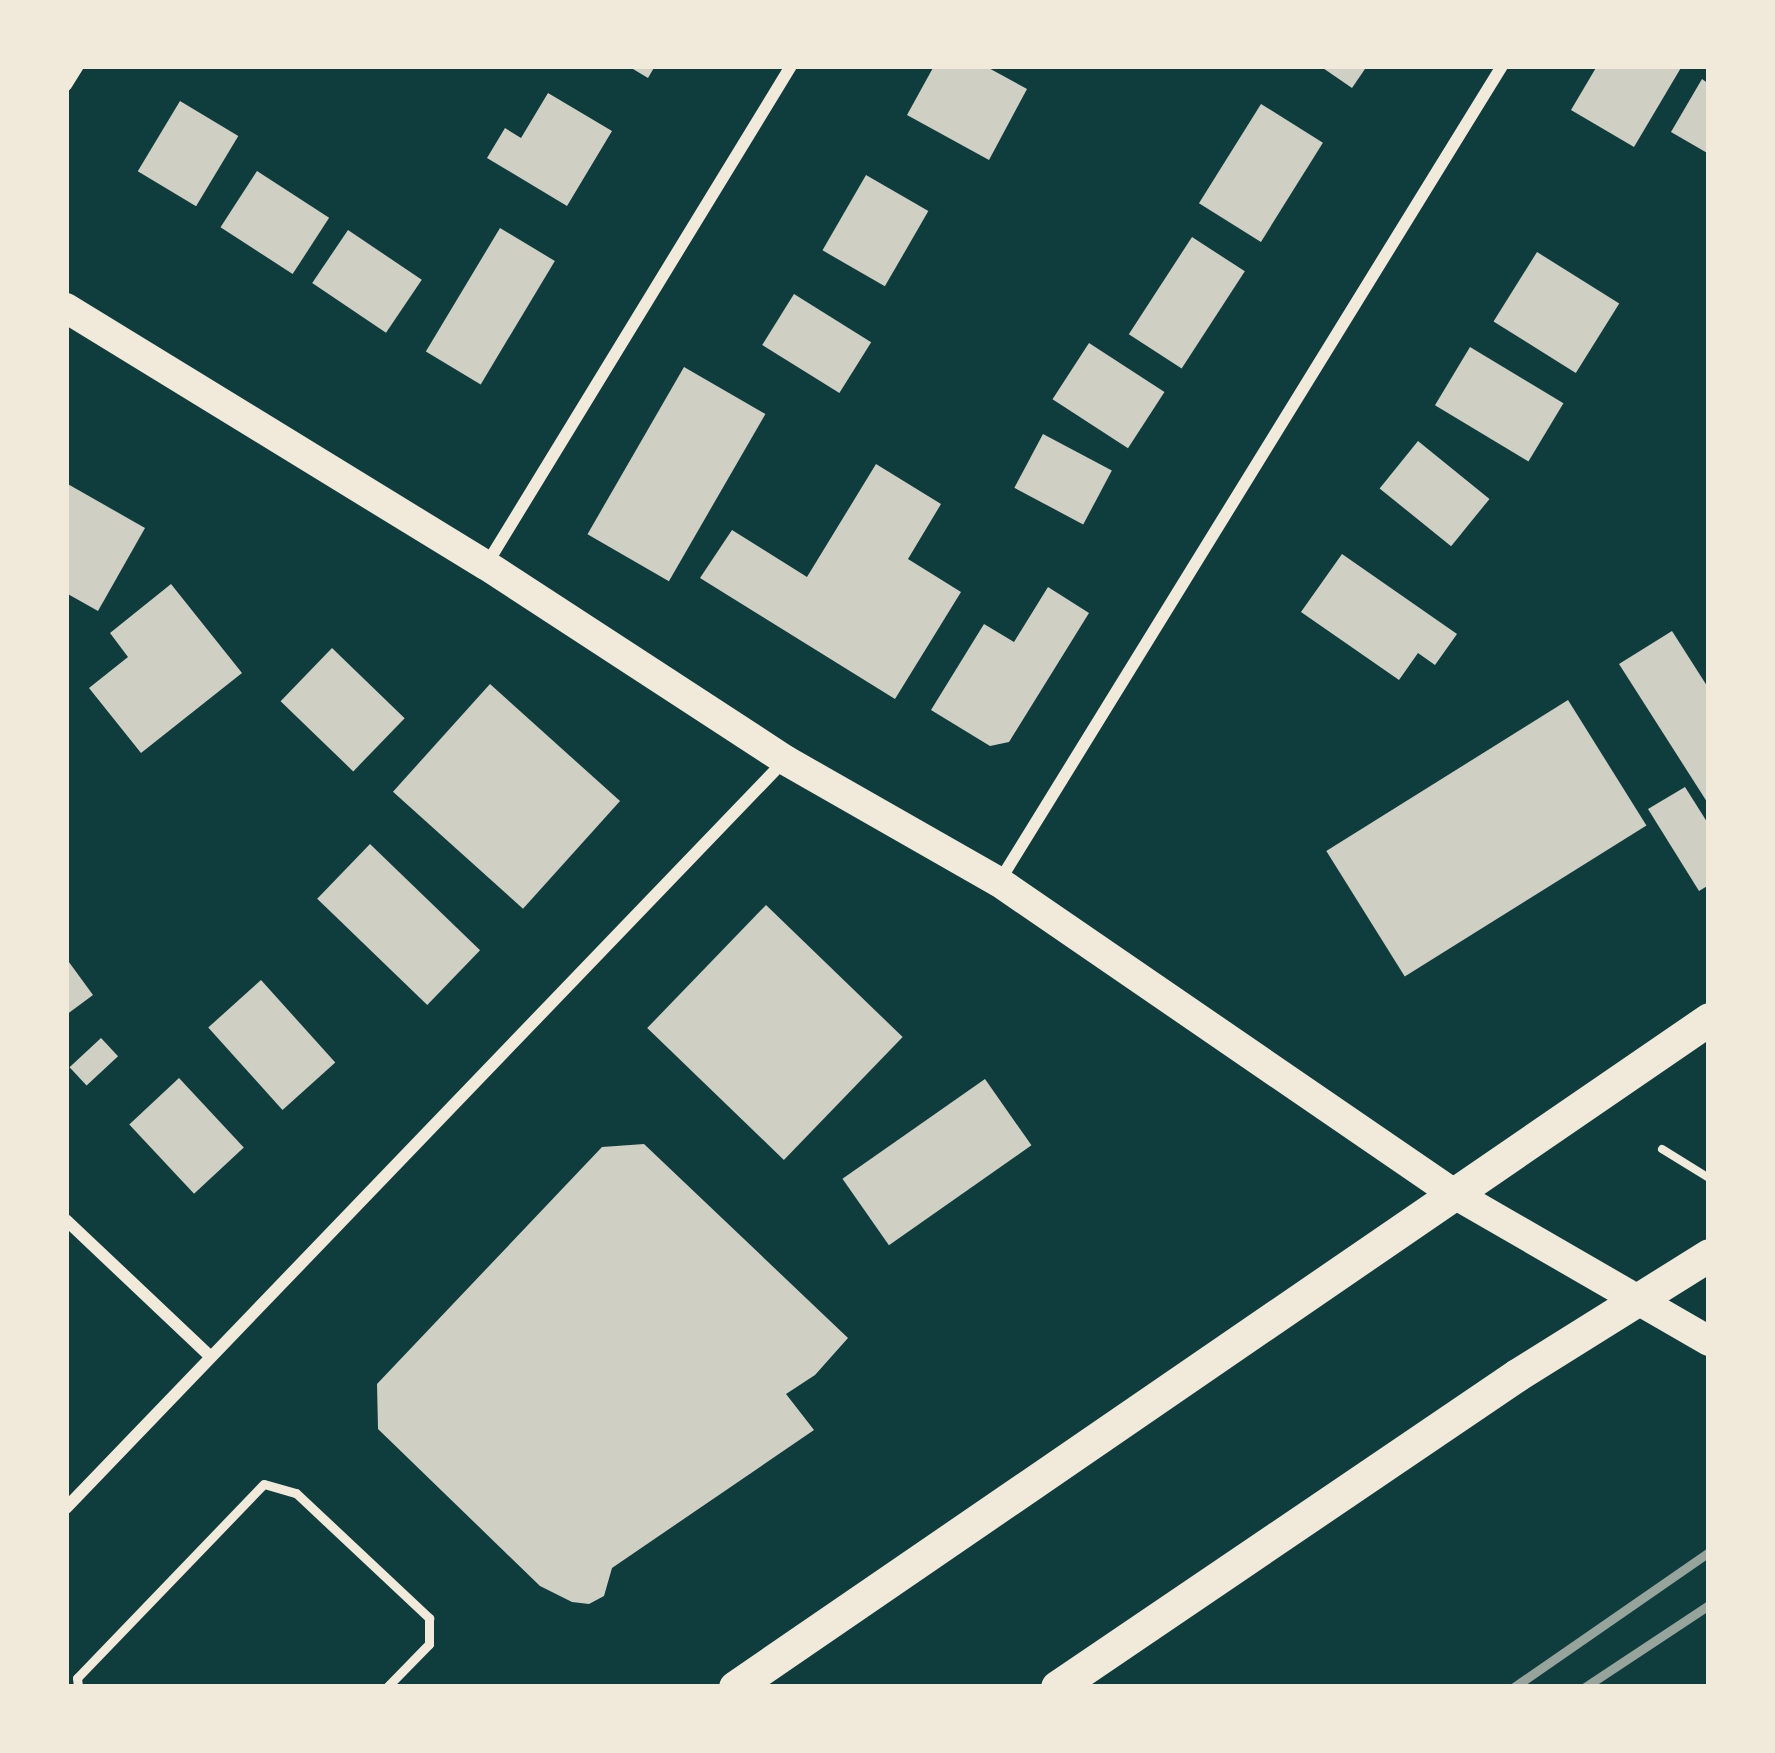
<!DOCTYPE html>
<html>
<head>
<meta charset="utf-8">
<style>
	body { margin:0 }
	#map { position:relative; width:1775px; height:1753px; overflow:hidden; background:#0f3d3e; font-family:Figtree,sans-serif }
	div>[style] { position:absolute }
	.building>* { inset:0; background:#cfcfc3; transform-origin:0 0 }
	.path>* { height:8px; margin:-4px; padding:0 4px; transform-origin:4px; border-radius:4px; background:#f1e9da }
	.service>* { height:9px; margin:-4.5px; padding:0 4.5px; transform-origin:4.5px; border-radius:4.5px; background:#f1e9da }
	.minor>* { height:12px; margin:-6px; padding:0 6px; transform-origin:6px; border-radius:6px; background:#f1e9da }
	.primary>* { height:30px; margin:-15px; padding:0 15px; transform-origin:15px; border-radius:15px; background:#f1e9da }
	.trunk>* { height:33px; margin:-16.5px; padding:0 16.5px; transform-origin:16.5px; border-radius:16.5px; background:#f1e9da }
	.rail>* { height:9px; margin:-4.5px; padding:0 4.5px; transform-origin:4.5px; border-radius:4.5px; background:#97a49c }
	span { translate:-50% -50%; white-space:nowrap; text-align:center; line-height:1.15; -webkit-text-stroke:12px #f1e9da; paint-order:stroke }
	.frame { position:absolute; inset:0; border:69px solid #f1e9da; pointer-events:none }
</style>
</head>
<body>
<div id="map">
	<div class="building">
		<i style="clip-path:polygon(628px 66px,655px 66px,648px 78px)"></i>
		<i style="clip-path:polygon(934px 66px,985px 66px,1027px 89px,989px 160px,907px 115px)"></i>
		<i style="clip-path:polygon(1320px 66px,1367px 66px,1352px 88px)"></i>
		<i style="clip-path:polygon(1597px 66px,1682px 66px,1634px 147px,1571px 110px)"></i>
		<i style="clip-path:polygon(1702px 79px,1709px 84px,1709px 154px,1671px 132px)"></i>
		<i style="clip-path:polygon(548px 93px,612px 131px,567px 206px,487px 158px,505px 128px,521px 138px)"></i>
		<i style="left:180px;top:101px;width:68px;height:82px;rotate:31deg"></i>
		<i style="left:1261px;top:104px;width:73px;height:117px;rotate:32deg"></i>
		<i style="left:257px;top:171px;width:86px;height:67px;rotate:33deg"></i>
		<i style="left:866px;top:175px;width:72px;height:87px;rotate:30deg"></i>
		<i style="left:500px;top:228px;width:64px;height:144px;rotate:31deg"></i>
		<i style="left:348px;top:230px;width:89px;height:64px;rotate:34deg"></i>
		<i style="left:1192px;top:237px;width:63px;height:116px;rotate:33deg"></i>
		<i style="left:1537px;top:252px;width:97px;height:82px;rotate:32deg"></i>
		<i style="left:794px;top:294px;width:91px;height:60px;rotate:32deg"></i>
		<i style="left:1089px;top:343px;width:90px;height:67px;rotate:33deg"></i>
		<i style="left:1470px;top:347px;width:109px;height:68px;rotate:31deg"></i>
		<i style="left:684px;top:367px;width:94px;height:193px;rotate:30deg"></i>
		<i style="left:1043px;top:434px;width:78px;height:61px;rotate:28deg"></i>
		<i style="left:1418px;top:441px;width:92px;height:61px;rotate:39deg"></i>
		<i style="clip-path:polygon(876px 464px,941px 504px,908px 559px,961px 592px,895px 699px,700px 578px,732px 530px,807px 577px)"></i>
		<i style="clip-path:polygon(66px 483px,145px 528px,98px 611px,66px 593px)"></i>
		<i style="clip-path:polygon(1342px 554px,1457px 634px,1435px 665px,1418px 653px,1399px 680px,1301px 612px)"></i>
		<i style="clip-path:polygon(171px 584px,242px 673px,141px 753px,89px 688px,128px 657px,110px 633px)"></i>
		<i style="clip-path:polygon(1048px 587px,1089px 613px,1009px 742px,990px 746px,931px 710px,984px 624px,1014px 642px)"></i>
		<i style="clip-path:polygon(1672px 631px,1709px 689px,1709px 805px,1619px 664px)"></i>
		<i style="left:332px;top:648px;width:101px;height:74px;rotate:44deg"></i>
		<i style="left:490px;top:684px;width:175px;height:145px;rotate:42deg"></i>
		<i style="left:1568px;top:700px;width:148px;height:285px;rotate:58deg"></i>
		<i style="clip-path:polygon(1685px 787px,1709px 825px,1709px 885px,1699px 891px,1648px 809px)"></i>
		<i style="left:370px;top:844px;width:153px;height:76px;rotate:44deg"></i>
		<i style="left:766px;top:905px;width:190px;height:171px;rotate:44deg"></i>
		<i style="clip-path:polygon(66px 958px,93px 995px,66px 1015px)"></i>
		<i style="left:261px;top:980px;width:111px;height:71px;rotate:48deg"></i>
		<i style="left:101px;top:1038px;width:25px;height:43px;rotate:47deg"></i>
		<i style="left:179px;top:1078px;width:95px;height:68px;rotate:47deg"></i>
		<i style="left:985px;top:1079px;width:81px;height:174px;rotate:55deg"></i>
		<i style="clip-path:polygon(644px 1144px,848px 1338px,815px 1375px,786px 1394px,814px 1430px,612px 1568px,604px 1596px,589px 1604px,572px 1602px,540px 1586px,378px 1429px,377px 1384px,602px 1147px)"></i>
	</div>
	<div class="path">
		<i style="left:1662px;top:1149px;width:55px;rotate:31.7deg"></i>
	</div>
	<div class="service">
		<i style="left:78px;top:1687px;width:9px;rotate:-96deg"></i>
		<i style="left:77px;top:1678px;width:269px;rotate:-46.1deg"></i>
		<i style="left:264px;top:1484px;width:33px;rotate:16deg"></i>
		<i style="left:296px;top:1493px;width:183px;rotate:43.2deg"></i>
		<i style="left:429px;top:1618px;width:26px;rotate:90deg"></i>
		<i style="left:429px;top:1644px;width:60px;rotate:134.3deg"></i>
	</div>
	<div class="minor">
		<i style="left:66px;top:85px;width:22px;rotate:-58deg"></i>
		<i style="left:488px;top:562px;width:581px;rotate:-58.58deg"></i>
		<i style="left:999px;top:882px;width:959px;rotate:-58.35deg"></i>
		<i style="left:66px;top:1220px;width:197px;rotate:43.4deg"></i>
		<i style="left:66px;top:1508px;width:1036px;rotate:-46.13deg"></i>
	</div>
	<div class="primary">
		<i style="left:66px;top:308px;width:492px;rotate:31.5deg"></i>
		<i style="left:486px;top:565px;width:357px;rotate:33.1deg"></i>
		<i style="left:785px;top:760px;width:246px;rotate:29.7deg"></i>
		<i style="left:999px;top:882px;width:548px;rotate:34.44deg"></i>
		<i style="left:1451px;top:1192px;width:298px;rotate:30deg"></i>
	</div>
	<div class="trunk">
		<i style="left:735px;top:1687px;width:1181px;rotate:-34.44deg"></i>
		<i style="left:1057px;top:1687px;width:556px;rotate:-34.15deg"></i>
		<i style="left:1517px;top:1375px;width:226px;rotate:-32deg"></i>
	</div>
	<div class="rail">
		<i style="left:1514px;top:1687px;width:237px;rotate:-34.7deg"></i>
		<i style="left:1585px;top:1687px;width:149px;rotate:-33.5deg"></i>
	</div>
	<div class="frame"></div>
</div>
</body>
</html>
